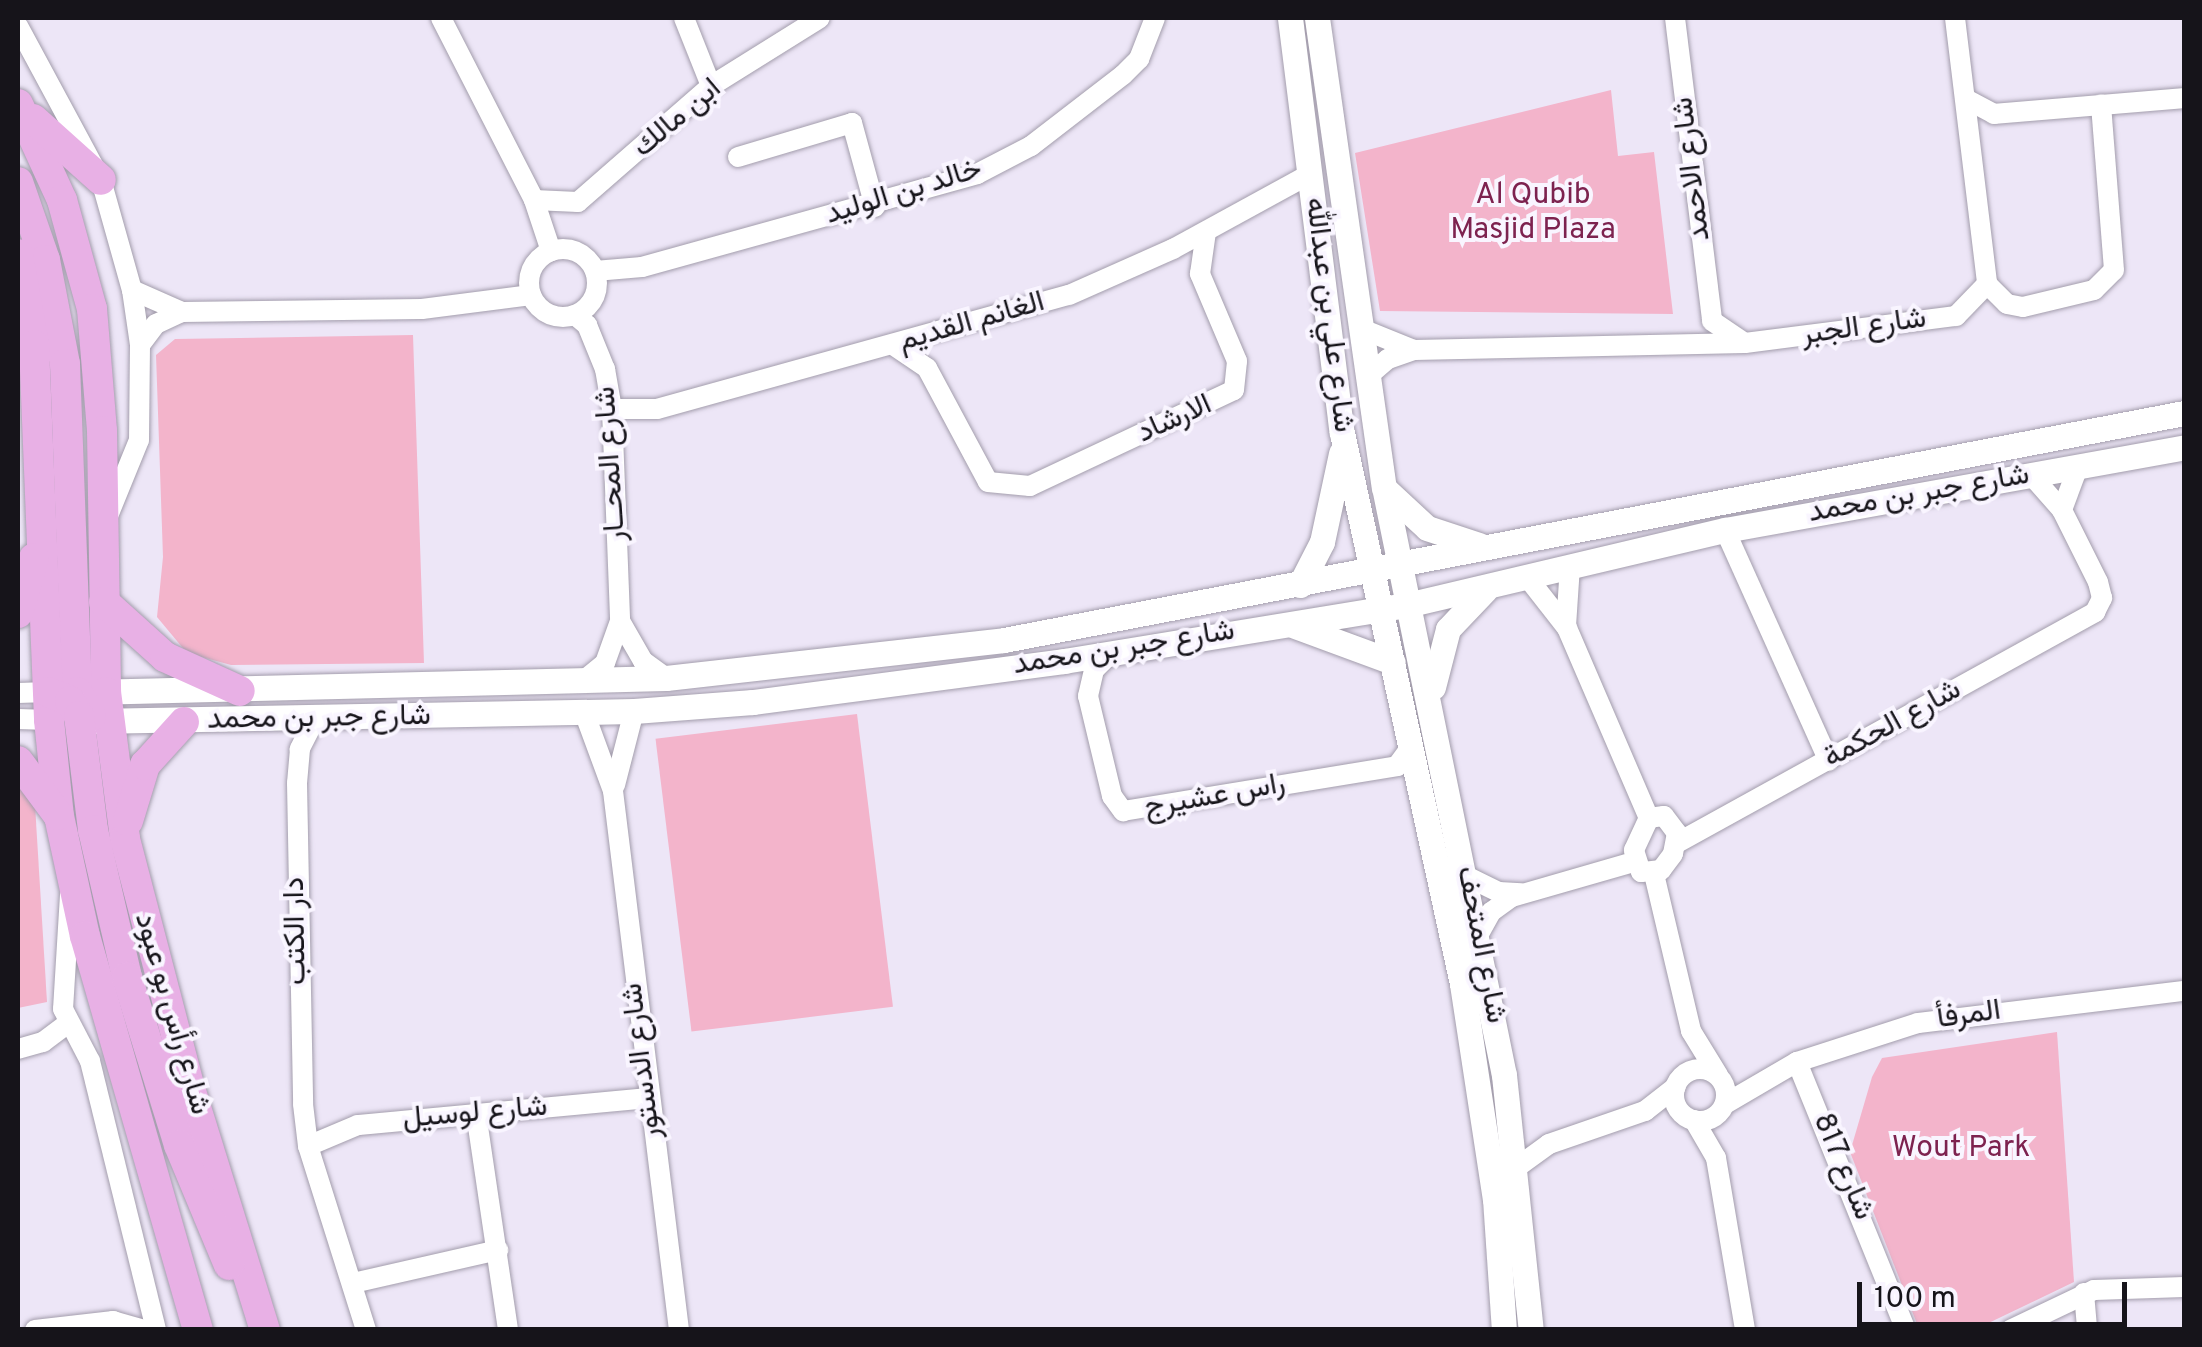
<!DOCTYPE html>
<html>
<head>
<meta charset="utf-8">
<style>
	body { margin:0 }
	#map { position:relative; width:2202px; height:1347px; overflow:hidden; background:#ede6f7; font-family:Overpass,Vazirmatn,sans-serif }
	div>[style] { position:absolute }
	.green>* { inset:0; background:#f3b4cb; transform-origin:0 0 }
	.roads { filter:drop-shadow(0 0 2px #a39dac) drop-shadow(0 0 2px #a39dac) }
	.minor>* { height:20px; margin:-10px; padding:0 10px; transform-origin:10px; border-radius:10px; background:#fff }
	.minor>.ring { margin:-10px; padding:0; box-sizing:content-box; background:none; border:20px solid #fff; border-radius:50% }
	.tertiary>* { height:25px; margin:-12.5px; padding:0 12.5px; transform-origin:12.5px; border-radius:12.5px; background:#fff }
	.primary>* { height:30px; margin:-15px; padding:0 15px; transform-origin:15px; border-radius:15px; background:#e8b0e5 }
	span { translate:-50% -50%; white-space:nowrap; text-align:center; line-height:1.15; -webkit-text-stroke:8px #f9f5ff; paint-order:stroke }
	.street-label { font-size:30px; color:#16141a }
	.park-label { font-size:30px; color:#7d224f }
	.frame { position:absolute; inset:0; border:20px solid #16141a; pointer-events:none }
	.scale { position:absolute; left:1857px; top:1282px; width:270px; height:45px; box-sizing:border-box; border:5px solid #16141a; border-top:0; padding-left:12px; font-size:30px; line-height:35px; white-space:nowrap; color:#16141a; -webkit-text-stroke:8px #f9f5ff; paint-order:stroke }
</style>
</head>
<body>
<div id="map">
	<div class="green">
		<i style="clip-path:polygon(1611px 90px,1618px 156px,1654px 152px,1673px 314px,1380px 311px,1355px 153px)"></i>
		<i style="clip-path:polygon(413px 335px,424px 663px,231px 665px,187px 653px,157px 617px,163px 557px,156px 355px,175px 339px)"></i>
		<i style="left:857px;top:714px;width:295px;height:203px;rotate:83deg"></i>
		<i style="clip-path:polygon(18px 785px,35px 805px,47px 1002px,18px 1008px)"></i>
		<i style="clip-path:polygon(2057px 1032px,2074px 1282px,1976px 1329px,1919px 1329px,1850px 1152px,1872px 1077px,1882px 1058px)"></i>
	</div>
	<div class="roads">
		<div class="minor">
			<i style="left:441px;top:18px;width:204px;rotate:62.9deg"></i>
			<i style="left:534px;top:200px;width:54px;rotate:71.6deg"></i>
			<i style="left:684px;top:18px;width:73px;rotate:68.3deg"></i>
			<i style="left:1675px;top:18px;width:305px;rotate:83deg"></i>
			<i style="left:1712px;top:321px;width:37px;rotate:34deg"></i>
			<i style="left:1955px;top:18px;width:268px;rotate:83.1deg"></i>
			<i style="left:1987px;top:284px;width:28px;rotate:45deg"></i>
			<i style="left:2007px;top:304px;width:16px;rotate:11deg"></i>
			<i style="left:2023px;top:307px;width:73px;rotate:-13.5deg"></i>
			<i style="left:2094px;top:290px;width:28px;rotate:-45deg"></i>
			<i style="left:2114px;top:270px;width:166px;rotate:-94.5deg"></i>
			<i style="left:18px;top:26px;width:175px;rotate:61.7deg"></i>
			<i style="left:101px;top:180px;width:114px;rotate:74.3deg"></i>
			<i style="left:132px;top:290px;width:56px;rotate:81.7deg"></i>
			<i style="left:140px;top:345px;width:95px;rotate:90.6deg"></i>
			<i style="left:139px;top:440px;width:82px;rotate:112.2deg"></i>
			<i style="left:1966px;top:99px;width:32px;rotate:28deg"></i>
			<i style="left:1994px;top:114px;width:191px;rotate:-4.8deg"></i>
			<i style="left:738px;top:157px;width:119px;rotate:-16.6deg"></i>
			<i style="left:852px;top:123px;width:87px;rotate:74.7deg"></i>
			<i style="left:534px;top:200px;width:44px;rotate:2.6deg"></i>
			<i style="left:578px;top:202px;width:176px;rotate:-41.1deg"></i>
			<i style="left:711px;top:86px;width:128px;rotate:-32deg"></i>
			<i class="ring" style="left:529px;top:249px;width:48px;height:48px"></i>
			<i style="left:595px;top:271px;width:47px;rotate:-4.9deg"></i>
			<i style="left:642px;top:267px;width:348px;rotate:-15.5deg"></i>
			<i style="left:977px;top:174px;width:61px;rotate:-27.4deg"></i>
			<i style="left:1031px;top:146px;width:116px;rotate:-37.7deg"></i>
			<i style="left:1123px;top:75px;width:23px;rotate:-45deg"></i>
			<i style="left:1139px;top:59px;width:44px;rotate:-68.7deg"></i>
			<i style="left:132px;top:290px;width:55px;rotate:23.7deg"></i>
			<i style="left:575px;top:315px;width:16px;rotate:40deg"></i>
			<i style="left:587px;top:325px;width:48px;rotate:67.8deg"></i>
			<i style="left:605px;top:369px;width:41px;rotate:80.1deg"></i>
			<i style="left:612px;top:409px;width:212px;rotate:87.8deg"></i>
			<i style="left:620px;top:621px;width:46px;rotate:60.1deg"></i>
			<i style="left:643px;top:661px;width:29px;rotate:36deg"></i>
			<i style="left:1362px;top:329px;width:56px;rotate:22deg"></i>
			<i style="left:1414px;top:350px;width:331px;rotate:-1.2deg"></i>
			<i style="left:1745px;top:343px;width:213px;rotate:-7.3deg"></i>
			<i style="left:1956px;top:316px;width:45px;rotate:-45.9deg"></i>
			<i style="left:140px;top:345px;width:26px;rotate:-53deg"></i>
			<i style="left:156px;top:324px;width:29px;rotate:-25deg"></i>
			<i style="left:182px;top:312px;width:240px;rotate:-0.7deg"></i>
			<i style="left:422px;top:309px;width:110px;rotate:-7.3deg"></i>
			<i style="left:893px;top:345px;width:41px;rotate:34.1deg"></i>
			<i style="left:927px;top:368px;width:129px;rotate:61.8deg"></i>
			<i style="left:988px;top:482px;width:42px;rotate:5.4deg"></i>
			<i style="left:1030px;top:486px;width:225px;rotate:-25.2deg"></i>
			<i style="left:1234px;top:390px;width:29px;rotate:-84deg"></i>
			<i style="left:1237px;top:361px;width:95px;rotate:-113deg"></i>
			<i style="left:1200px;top:274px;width:42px;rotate:-81.9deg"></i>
			<i style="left:1367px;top:377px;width:28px;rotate:-41deg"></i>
			<i style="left:1388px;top:359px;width:28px;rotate:-19deg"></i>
			<i style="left:612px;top:409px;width:45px"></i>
			<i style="left:657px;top:409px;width:427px;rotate:-15.5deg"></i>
			<i style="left:1069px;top:295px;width:114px;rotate:-23.9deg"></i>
			<i style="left:1173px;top:249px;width:156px;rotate:-28.7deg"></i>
			<i style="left:2062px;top:510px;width:46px;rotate:-69.6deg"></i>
			<i style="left:1725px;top:530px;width:253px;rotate:65.8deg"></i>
			<i style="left:1527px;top:577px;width:65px;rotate:51.9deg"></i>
			<i style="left:1567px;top:628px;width:207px;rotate:66.7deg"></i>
			<i style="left:1566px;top:626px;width:60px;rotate:-86.2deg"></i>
			<i style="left:1112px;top:652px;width:25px;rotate:135deg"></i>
			<i style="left:1094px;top:670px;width:27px;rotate:103deg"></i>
			<i style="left:1088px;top:696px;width:103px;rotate:76.5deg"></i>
			<i style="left:1112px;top:796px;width:19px;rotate:54deg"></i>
			<i style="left:1123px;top:811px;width:278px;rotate:-9.3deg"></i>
			<i style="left:1397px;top:766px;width:24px;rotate:-54deg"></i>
			<i style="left:583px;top:681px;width:28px;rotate:-39deg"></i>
			<i style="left:605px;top:663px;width:45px;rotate:-70.3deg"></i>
			<i style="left:18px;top:693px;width:30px;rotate:-2deg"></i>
			<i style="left:584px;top:712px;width:84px;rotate:69.8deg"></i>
			<i style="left:613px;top:791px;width:543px;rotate:83.02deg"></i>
			<i style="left:18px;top:719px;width:31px;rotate:2deg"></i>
			<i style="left:315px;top:719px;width:34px;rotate:117deg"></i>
			<i style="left:300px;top:749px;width:34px;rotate:95deg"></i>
			<i style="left:297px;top:783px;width:321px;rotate:88.9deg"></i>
			<i style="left:303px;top:1104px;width:42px;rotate:83.2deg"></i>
			<i style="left:308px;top:1146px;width:193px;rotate:72.5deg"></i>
			<i style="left:615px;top:785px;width:76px;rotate:-75.6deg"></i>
			<i style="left:1664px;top:816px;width:21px;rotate:53deg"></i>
			<i style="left:1677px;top:833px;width:21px;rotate:101deg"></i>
			<i style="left:1673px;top:854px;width:20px;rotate:127deg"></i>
			<i style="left:1661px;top:870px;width:20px;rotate:174deg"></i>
			<i style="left:1641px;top:872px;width:23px;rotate:-108deg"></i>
			<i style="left:1634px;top:850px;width:35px;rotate:-65deg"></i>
			<i style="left:1649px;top:818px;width:15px;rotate:-8deg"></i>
			<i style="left:1677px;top:843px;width:478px;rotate:-28.9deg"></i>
			<i style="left:2095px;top:612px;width:16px;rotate:-63deg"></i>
			<i style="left:2102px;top:598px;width:16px;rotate:-104deg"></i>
			<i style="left:2098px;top:582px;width:80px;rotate:-116.6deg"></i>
			<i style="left:2062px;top:510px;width:45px;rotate:-131.4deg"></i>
			<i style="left:1654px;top:874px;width:161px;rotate:76.7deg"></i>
			<i style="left:1691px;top:1031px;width:52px;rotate:58.5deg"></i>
			<i style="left:1468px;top:877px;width:34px;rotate:26deg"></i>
			<i style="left:1499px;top:892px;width:22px;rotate:3deg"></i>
			<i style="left:70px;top:895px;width:114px;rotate:93.5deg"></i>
			<i style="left:63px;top:1009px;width:59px;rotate:62.6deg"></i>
			<i style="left:90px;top:1061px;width:277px;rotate:76.2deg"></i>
			<i style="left:1480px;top:932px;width:23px;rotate:-61deg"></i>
			<i style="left:1491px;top:912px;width:26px;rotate:-36deg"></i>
			<i style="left:1512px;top:897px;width:126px;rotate:-16.1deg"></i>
			<i style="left:18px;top:1049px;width:26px;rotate:-16deg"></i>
			<i style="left:43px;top:1042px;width:30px;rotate:-37deg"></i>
			<i style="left:1797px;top:1062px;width:289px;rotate:67.9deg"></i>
			<i class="ring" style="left:1674px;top:1069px;width:32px;height:32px"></i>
			<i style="left:1725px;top:1104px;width:83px;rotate:-30.3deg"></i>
			<i style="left:1797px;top:1062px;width:127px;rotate:-17.9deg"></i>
			<i style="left:1918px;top:1023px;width:268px;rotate:-6.9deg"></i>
			<i style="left:476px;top:1113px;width:219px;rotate:81.6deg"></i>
			<i style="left:1694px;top:1120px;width:44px;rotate:59.9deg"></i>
			<i style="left:1716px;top:1158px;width:174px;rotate:80.4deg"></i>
			<i style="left:308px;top:1146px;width:54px;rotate:-22.8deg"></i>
			<i style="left:358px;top:1125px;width:290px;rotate:-5.3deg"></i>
			<i style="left:1516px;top:1168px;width:41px;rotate:-36deg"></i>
			<i style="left:1549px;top:1144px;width:102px;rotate:-19deg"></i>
			<i style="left:1645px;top:1111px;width:39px;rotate:-38deg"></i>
			<i style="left:353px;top:1283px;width:149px;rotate:-12.8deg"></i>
			<i style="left:2084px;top:1293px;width:37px;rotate:85deg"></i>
			<i style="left:35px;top:1330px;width:79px;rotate:-6.6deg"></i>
			<i style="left:113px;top:1321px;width:32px;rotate:16deg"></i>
			<i style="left:2010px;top:1330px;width:93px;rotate:-25.5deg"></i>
			<i style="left:2094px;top:1290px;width:90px;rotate:-1.9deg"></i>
		</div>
		<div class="tertiary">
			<i style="left:1290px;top:18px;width:418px;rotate:82.9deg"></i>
			<i style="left:1342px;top:433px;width:564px;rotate:77.71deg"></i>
			<i style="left:1462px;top:984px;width:218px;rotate:81.3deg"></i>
			<i style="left:1495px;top:1199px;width:131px;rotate:86.1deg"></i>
			<i style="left:1317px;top:18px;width:474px;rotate:81.9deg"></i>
			<i style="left:1384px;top:487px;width:600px;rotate:78.47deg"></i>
			<i style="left:1504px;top:1075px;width:256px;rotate:84deg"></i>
			<i style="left:1387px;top:491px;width:54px;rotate:42.8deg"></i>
			<i style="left:1427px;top:528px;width:55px;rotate:18.1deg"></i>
			<i style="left:1300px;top:585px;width:48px;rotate:-62.9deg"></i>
			<i style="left:1322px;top:542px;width:91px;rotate:-77.9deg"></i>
			<i style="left:1295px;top:626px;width:104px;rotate:20.2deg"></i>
			<i style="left:1433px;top:687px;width:60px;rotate:-75.5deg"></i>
			<i style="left:1448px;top:629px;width:54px;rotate:-46.5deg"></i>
			<i style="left:89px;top:692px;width:577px;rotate:-1.39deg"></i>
			<i style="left:666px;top:678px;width:340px;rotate:-6.4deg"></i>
			<i style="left:1004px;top:640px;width:1202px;rotate:-10.89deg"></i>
			<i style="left:94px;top:721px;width:540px;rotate:-1.06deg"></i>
			<i style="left:634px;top:711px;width:119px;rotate:-4.3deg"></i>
			<i style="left:753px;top:702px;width:314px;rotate:-7.5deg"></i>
			<i style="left:1064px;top:661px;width:352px;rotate:-9.3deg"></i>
			<i style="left:1411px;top:604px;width:323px;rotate:-13.3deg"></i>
			<i style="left:1725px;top:530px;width:466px;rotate:-10.2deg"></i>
		</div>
		<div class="primary">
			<i style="left:18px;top:104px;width:106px;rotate:65.4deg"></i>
			<i style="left:62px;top:200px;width:113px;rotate:74.6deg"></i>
			<i style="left:92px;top:309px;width:122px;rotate:85.3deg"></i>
			<i style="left:102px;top:431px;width:261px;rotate:89.1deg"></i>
			<i style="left:106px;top:692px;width:148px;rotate:82.6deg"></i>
			<i style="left:125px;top:839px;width:257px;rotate:75.4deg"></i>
			<i style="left:190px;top:1088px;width:253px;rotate:72.8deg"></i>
			<i style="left:33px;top:119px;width:91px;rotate:41.9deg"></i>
			<i style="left:18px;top:182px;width:83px;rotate:70.9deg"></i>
			<i style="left:45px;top:260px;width:106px;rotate:79.1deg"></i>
			<i style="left:65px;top:364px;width:328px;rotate:87.9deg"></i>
			<i style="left:77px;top:692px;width:28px;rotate:60deg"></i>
			<i style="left:18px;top:254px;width:92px;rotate:80deg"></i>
			<i style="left:34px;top:345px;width:375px;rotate:87.7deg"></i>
			<i style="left:49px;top:720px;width:97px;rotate:84.1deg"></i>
			<i style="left:59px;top:816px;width:123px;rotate:77.8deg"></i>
			<i style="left:85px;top:936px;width:410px;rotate:74deg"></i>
			<i style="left:104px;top:602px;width:82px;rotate:42deg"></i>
			<i style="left:165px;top:657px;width:82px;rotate:24.4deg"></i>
			<i style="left:18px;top:613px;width:57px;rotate:-73.8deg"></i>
			<i style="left:48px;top:692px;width:24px;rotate:22deg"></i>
			<i style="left:70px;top:701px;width:17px;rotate:59deg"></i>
			<i style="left:79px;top:716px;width:115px;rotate:83deg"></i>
			<i style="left:93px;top:830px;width:151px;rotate:77deg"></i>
			<i style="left:127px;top:977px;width:176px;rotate:72.8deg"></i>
			<i style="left:179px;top:1145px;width:130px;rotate:67.4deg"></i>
			<i style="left:18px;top:761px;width:67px;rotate:53.5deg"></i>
			<i style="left:128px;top:821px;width:59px;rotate:-73.1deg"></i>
			<i style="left:145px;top:765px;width:58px;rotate:-47.8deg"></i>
		</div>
	</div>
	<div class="street-label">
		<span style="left:678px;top:119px;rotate:-40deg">ابن مالك</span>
		<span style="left:1693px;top:169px;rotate:-97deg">شارع الاحمد</span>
		<span style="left:904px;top:193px;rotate:-17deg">خالد بن الوليد</span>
		<span style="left:1328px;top:315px;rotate:83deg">شارع علي بن عبدالله</span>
		<span style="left:972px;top:323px;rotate:-16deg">الغانم القديم</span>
		<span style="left:1864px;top:328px;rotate:-8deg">شارع الجبر</span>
		<span style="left:1175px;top:420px;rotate:-24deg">الارشاد</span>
		<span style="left:612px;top:464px;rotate:-94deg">شارع المحــار</span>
		<span style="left:1919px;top:495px;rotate:-10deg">شارع جبر بن محمد</span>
		<span style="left:1124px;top:649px;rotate:-9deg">شارع جبر بن محمد</span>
		<span style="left:319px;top:719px;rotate:-1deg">شارع جبر بن محمد</span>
		<span style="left:1893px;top:725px;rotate:-29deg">شارع الحكمة</span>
		<span style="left:1215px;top:797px;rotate:-10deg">راس عشيرج</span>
		<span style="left:297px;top:931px;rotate:-91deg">دار الكتب</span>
		<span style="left:1480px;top:945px;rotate:79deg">شارع المتحف</span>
		<span style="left:171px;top:1014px;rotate:74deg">شارع رأس بو عبود</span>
		<span style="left:1969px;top:1016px;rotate:-8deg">المرفأ</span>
		<span style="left:643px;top:1061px;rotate:-97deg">شارع الدستور</span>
		<span style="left:475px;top:1114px;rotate:-5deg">شارع لوسيل</span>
		<span style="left:1842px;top:1167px;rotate:67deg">شارع 817</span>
	</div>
	<div class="park-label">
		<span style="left:1533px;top:213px">Al Qubib<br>Masjid Plaza</span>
		<span style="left:1961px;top:1149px">Wout Park</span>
	</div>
	<div class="frame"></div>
	<div class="scale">100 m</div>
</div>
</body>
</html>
